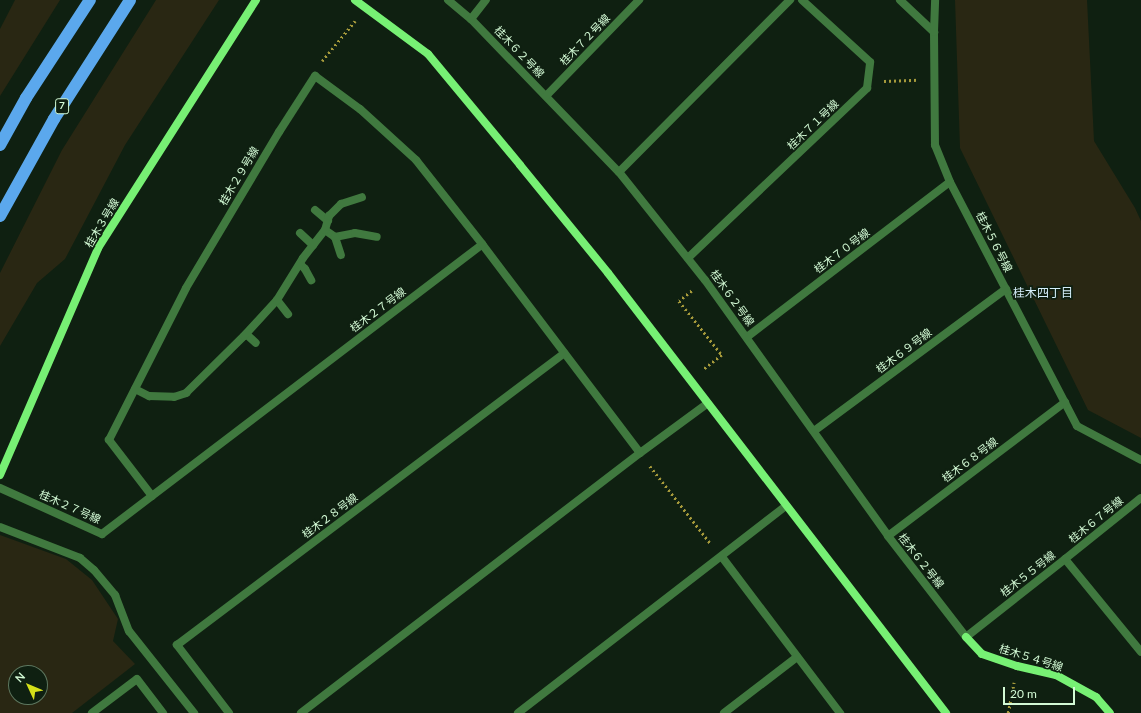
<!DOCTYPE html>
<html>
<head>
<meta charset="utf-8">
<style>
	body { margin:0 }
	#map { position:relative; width:1141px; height:713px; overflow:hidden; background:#0f2011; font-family:Lato,"Noto Sans JP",sans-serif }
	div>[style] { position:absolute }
	.green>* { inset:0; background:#292713 }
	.path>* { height:2.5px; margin-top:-1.25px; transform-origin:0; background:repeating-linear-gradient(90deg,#a69a3b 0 2px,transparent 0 5px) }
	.lane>* { height:8px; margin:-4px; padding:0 4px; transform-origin:4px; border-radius:4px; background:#40793f }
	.street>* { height:8px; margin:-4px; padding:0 4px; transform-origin:4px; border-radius:4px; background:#40793f }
	.secondary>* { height:8px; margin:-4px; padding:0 4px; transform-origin:4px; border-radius:4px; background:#77f074 }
	.highway>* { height:12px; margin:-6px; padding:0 6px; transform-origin:6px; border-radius:6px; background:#5ba8ed }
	span { translate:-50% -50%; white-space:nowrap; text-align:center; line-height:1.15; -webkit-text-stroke:3.5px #0f2011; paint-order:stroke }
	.shield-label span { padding:1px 3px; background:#0f2011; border:1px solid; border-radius:3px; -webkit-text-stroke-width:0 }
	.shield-label { font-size:10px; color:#d3fad5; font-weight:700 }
	.street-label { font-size:11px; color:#d3fad5 }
	.neighbourhood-label { font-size:12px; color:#d5eefa }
	.north { position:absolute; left:8px; top:665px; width:40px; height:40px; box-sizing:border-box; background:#0f2011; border:1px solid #5d775f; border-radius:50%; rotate:314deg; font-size:11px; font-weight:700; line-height:16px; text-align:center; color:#d3fad5 }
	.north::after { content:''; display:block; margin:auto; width:14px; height:18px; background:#d5e019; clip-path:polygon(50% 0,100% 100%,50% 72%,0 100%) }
	.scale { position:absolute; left:1003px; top:687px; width:72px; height:18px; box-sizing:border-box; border:2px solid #d3fad5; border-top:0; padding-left:5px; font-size:12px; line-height:14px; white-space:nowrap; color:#d3fad5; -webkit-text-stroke:3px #0f2011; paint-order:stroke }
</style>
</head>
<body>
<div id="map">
	<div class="green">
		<i style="clip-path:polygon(15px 0,60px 0,0 96px,0 29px)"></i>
		<i style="clip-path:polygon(156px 0,219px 0,125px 145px,65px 259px,37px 283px,0 346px,0 273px,62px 150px)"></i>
		<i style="clip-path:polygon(955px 0,1087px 0,1094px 141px,1135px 208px,1141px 221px,1141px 438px,1088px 410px,960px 148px)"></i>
		<i style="clip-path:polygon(evenodd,0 535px,66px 559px,92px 580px,118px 619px,113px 641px,135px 664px,72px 713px,0 713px,0 535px,16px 673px,40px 673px,40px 697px,16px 697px,16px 673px)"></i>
	</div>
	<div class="path">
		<i style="left:322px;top:61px;width:52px;rotate:-50.5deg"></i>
		<i style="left:884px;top:81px;width:35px;rotate:-2deg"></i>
		<i style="left:692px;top:291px;width:16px;rotate:142deg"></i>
		<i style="left:679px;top:301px;width:69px;rotate:51.5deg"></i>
		<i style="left:722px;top:355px;width:24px;rotate:142deg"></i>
		<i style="left:650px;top:466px;width:99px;rotate:52deg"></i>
		<i style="left:1008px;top:713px;width:31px;rotate:-79deg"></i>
	</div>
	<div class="lane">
		<i style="left:315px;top:210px;width:17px;rotate:40deg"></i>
		<i style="left:325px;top:230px;width:12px;rotate:35deg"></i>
		<i style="left:335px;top:237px;width:20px;rotate:-11deg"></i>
		<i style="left:355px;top:233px;width:22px;rotate:10deg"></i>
		<i style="left:300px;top:233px;width:18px;rotate:43deg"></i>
		<i style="left:335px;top:237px;width:19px;rotate:72deg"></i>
		<i style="left:300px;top:264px;width:7px;rotate:45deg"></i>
		<i style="left:305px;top:269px;width:13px;rotate:61deg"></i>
		<i style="left:277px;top:300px;width:18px;rotate:52deg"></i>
		<i style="left:246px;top:334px;width:13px;rotate:42deg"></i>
		<i style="left:135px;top:389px;width:16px;rotate:27deg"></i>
		<i style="left:149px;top:396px;width:25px;rotate:2deg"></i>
		<i style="left:174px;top:397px;width:13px;rotate:-18deg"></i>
		<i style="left:186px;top:393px;width:81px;rotate:-44.5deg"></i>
		<i style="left:244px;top:336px;width:49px;rotate:-47.5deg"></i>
		<i style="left:277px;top:300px;width:49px;rotate:-58.2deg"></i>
		<i style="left:303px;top:258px;width:36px;rotate:-52deg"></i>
		<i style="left:325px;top:230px;width:15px;rotate:-74deg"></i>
		<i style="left:329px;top:216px;width:17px;rotate:-45deg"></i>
		<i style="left:341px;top:204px;width:22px;rotate:-18deg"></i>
	</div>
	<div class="street">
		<i style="left:448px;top:0;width:30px;rotate:40deg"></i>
		<i style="left:471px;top:19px;width:213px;rotate:46deg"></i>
		<i style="left:619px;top:172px;width:138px;rotate:51.5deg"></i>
		<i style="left:705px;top:280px;width:315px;rotate:54.4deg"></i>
		<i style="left:888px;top:536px;width:128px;rotate:52.3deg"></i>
		<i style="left:966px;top:637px;width:126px;rotate:-38.2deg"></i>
		<i style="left:1065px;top:559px;width:120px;rotate:50.7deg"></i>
		<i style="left:900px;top:0;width:47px;rotate:43.3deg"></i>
		<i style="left:934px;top:32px;width:113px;rotate:89.5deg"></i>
		<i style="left:935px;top:145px;width:40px;rotate:68deg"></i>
		<i style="left:950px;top:182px;width:275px;rotate:62.5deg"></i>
		<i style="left:1077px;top:426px;width:72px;rotate:28deg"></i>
		<i style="left:471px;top:19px;width:24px;rotate:-52deg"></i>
		<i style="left:934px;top:32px;width:32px;rotate:-88deg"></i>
		<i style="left:546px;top:96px;width:134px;rotate:-45.9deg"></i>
		<i style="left:619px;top:172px;width:243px;rotate:-45.2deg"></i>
		<i style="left:688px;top:258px;width:247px;rotate:-43.5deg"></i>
		<i style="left:867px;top:88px;width:26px;rotate:-83deg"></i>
		<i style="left:870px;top:62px;width:92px;rotate:-137.6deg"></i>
		<i style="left:747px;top:337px;width:255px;rotate:-37.4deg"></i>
		<i style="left:814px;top:431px;width:239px;rotate:-36.5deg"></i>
		<i style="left:0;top:488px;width:112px;rotate:24.3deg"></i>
		<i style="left:102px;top:534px;width:478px;rotate:-37.3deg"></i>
		<i style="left:482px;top:244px;width:262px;rotate:52.9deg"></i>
		<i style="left:640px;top:453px;width:84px;rotate:-36.3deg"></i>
		<i style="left:152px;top:496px;width:71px;rotate:-127.5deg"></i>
		<i style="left:109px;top:440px;width:170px;rotate:-63.1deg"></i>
		<i style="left:186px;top:288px;width:182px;rotate:-59.2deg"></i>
		<i style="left:279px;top:132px;width:67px;rotate:-57.3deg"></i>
		<i style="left:315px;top:76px;width:56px;rotate:36.3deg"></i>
		<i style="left:360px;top:109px;width:76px;rotate:42.3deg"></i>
		<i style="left:416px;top:160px;width:107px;rotate:51.8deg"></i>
		<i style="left:0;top:527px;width:86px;rotate:21.2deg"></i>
		<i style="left:80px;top:558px;width:18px;rotate:41deg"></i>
		<i style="left:94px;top:570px;width:33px;rotate:50deg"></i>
		<i style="left:115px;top:595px;width:39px;rotate:69deg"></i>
		<i style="left:129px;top:631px;width:105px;rotate:51.6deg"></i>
		<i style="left:888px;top:536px;width:222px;rotate:-37.1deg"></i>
		<i style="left:722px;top:557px;width:196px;rotate:52.9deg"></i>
		<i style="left:1065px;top:559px;width:97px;rotate:-38.8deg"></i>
		<i style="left:92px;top:713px;width:56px;rotate:-37.1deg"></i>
		<i style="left:137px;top:679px;width:43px;rotate:52.6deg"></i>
		<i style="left:229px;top:713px;width:86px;rotate:-127.4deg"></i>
		<i style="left:177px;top:645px;width:485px;rotate:-37deg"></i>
		<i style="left:301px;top:713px;width:427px;rotate:-37.5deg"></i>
		<i style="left:518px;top:713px;width:339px;rotate:-37.7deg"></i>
		<i style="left:724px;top:713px;width:92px;rotate:-37.5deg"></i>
	</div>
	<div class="secondary">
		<i style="left:355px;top:0;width:91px;rotate:36.5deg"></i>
		<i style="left:428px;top:54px;width:144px;rotate:50.3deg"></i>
		<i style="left:520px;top:165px;width:139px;rotate:50.8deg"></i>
		<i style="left:608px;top:273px;width:555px;rotate:52.47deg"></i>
		<i style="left:0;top:475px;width:247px;rotate:-66.6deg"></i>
		<i style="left:98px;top:248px;width:294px;rotate:-57.5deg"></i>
		<i style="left:966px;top:637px;width:23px;rotate:47deg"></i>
		<i style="left:982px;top:654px;width:37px;rotate:19deg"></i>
		<i style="left:1017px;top:666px;width:40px;rotate:13deg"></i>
		<i style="left:1056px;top:675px;width:46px;rotate:28.8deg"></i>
		<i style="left:1096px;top:697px;width:21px;rotate:49deg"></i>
	</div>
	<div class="highway">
		<i style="left:0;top:145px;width:54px;rotate:-61deg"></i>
		<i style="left:26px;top:98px;width:117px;rotate:-56.9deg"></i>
		<i style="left:0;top:216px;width:111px;rotate:-60.9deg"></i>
		<i style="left:54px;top:119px;width:141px;rotate:-57.4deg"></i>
	</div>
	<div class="shield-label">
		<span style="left:62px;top:106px">7</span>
	</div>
	<div class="street-label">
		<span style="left:585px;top:40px;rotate:-46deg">桂木７２号線</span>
		<span style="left:519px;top:52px;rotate:46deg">桂木６２号線</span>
		<span style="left:813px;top:125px;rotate:-44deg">桂木７１号線</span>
		<span style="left:239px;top:176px;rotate:-59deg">桂木２９号線</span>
		<span style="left:102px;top:223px;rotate:-59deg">桂木３号線</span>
		<span style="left:994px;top:242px;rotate:63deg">桂木５６号線</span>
		<span style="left:842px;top:251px;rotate:-37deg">桂木７０号線</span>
		<span style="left:732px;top:298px;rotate:54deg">桂木６２号線</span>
		<span style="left:378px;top:310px;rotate:-37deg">桂木２７号線</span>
		<span style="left:904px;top:351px;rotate:-37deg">桂木６９号線</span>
		<span style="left:970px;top:460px;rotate:-37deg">桂木６８号線</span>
		<span style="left:70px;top:507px;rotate:24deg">桂木２７号線</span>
		<span style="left:330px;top:516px;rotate:-37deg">桂木２８号線</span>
		<span style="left:1096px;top:520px;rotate:-39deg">桂木６７号線</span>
		<span style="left:921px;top:561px;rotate:52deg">桂木６２号線</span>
		<span style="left:1028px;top:574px;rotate:-38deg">桂木５５号線</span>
		<span style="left:1031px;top:658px;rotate:17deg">桂木５４号線</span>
	</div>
	<div class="neighbourhood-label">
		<span style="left:1043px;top:293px">桂木四丁目</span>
	</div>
	<div class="north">N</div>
	<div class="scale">20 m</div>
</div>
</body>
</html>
